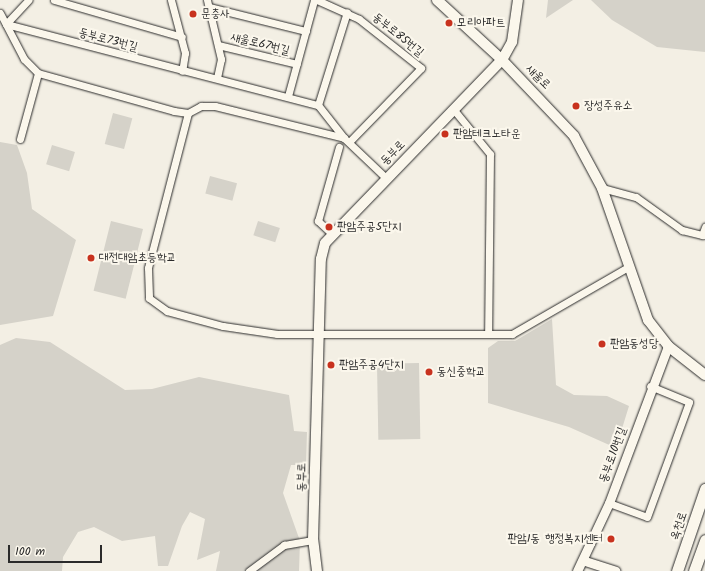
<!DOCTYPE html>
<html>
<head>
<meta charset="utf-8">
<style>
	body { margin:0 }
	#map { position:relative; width:705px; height:571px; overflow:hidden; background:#f3efe4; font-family:Kalam,"Poor Story",sans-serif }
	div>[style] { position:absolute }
	.green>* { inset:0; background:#d5d2c9; transform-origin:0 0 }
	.roads { filter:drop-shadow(0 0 1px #2b2b2b) drop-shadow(0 0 1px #2b2b2b) }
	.minor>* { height:7px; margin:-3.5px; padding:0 3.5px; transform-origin:3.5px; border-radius:3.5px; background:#fbf7ec }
	.tertiary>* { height:9px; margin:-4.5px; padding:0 4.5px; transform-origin:4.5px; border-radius:4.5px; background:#fbf7ec }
	.secondary>* { height:10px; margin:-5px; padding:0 5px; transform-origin:5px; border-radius:5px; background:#fbf7ec }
	.primary>* { height:11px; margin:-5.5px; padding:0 5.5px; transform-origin:5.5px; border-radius:5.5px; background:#fbf7ec }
	.dots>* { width:11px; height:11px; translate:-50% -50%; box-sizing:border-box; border:2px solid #fbf7ec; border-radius:50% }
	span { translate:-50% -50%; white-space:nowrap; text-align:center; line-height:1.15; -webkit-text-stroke:4px #fbf7ec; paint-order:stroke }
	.poi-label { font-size:12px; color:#2b2b2b }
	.left { translate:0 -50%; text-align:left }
	.right { translate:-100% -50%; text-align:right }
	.street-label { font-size:12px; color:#2b2b2b }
	.scale { position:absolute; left:8px; top:545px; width:94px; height:18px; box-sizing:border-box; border:2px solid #2b2b2b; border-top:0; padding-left:5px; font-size:12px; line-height:14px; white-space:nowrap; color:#2b2b2b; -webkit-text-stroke:3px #fbf7ec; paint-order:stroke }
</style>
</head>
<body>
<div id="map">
	<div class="green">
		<i style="clip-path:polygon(548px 0,573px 0,546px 18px)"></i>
		<i style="clip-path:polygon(591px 0,705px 0,705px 52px,657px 47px,612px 20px)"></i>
		<i style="left:113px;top:113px;width:20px;height:32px;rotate:15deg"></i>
		<i style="clip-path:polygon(0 142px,17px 145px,27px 173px,32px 209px,76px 240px,53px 316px,0 325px)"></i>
		<i style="left:52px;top:145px;width:24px;height:20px;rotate:17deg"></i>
		<i style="left:210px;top:176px;width:28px;height:18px;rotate:15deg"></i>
		<i style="left:111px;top:221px;width:33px;height:72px;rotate:14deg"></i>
		<i style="left:258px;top:221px;width:23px;height:15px;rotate:18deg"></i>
		<i style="clip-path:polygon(552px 319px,556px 385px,574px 395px,607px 396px,629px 406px,616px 448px,569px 427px,488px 403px,488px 348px,498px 341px,515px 341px)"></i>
		<i style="clip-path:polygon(16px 338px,50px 342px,125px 390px,152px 389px,199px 377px,289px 395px,294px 431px,307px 432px,306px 465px,291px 465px,283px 493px,300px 541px,299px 571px,216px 571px,220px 551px,197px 560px,205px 519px,190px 512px,182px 526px,168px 566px,158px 566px,155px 536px,122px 541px,94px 527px,78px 532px,63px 557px,62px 571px,0 571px,0 345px)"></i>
		<i style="left:419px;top:363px;width:76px;height:42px;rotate:89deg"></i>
	</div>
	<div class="roads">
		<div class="minor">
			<i style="left:54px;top:0;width:133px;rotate:16.1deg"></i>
			<i style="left:171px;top:0;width:55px;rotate:75.2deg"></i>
			<i style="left:185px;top:53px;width:18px;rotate:99deg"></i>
			<i style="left:207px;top:0;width:61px;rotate:76.7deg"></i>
			<i style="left:221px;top:59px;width:19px;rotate:102deg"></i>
			<i style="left:317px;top:0;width:46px;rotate:24.3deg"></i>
			<i style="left:359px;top:19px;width:79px;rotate:38.3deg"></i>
			<i style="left:421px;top:68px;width:103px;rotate:134.2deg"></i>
			<i style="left:209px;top:7px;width:100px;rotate:13.9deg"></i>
			<i style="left:0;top:13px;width:52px;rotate:62.4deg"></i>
			<i style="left:24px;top:59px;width:20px;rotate:45deg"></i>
			<i style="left:38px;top:73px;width:141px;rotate:15.6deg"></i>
			<i style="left:174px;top:111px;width:14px;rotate:8deg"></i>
			<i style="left:188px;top:113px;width:15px;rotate:-28deg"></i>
			<i style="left:201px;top:106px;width:14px"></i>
			<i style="left:215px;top:106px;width:133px;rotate:13.9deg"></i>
			<i style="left:6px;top:24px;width:322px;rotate:14.6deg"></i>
			<i style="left:318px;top:105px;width:42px;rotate:51.8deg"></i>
			<i style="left:344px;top:138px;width:58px;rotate:43.6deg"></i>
			<i style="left:6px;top:24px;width:33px;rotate:-47deg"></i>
			<i style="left:218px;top:45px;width:81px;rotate:13.5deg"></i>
			<i style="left:288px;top:96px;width:99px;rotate:-74.8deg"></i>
			<i style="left:318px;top:105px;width:97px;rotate:-72.7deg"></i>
			<i style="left:454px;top:110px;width:57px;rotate:50.7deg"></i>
			<i style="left:490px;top:154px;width:180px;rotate:90.6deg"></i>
			<i style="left:188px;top:113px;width:160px;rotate:104.5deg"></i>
			<i style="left:148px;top:268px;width:30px;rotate:88deg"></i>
			<i style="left:149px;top:298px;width:22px;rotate:36deg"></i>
			<i style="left:167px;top:311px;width:58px;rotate:15deg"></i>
			<i style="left:223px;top:326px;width:55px;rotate:8.4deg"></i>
			<i style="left:277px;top:334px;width:235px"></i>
			<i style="left:512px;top:334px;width:136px;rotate:-30deg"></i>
			<i style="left:20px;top:139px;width:68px;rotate:-74.7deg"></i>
			<i style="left:602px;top:188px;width:35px;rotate:15deg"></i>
			<i style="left:636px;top:197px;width:57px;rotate:35.7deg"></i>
			<i style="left:682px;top:230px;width:21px;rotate:14deg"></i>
			<i style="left:331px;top:233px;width:18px;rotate:-137deg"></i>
			<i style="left:318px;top:221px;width:77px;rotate:-74.2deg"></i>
			<i style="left:702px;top:235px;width:9px;rotate:-69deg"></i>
			<i style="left:609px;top:503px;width:40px;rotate:20.2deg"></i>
			<i style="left:647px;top:517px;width:122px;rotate:-69.9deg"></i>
			<i style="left:689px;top:402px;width:42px;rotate:-157.7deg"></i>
			<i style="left:249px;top:571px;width:44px;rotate:-36.6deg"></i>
			<i style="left:284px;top:545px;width:29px;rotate:-10deg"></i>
		</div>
		<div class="tertiary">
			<i style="left:585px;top:561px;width:32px;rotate:18deg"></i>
			<i style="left:577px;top:571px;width:75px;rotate:-64.8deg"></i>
			<i style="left:609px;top:503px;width:168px;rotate:-69.4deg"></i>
		</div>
		<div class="secondary">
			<i style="left:437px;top:0;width:88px;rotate:42.7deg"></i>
			<i style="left:502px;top:60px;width:105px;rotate:46.5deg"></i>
			<i style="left:574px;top:136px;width:59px;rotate:61.7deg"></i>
			<i style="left:602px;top:188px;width:140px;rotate:70.8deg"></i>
			<i style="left:648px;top:320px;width:33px;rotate:52deg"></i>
			<i style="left:668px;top:346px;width:47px;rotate:38.1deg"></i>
			<i style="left:317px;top:571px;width:31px;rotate:-97deg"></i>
			<i style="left:313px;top:540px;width:281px;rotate:-88.4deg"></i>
			<i style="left:321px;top:259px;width:16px;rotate:-76deg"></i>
			<i style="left:325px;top:243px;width:255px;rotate:-46deg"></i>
			<i style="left:502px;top:60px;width:21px;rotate:-61deg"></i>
			<i style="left:512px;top:42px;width:42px;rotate:-81.9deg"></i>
		</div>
		<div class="primary">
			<i style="left:677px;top:571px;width:87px;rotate:-71.1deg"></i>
			<i style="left:694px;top:571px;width:33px;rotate:-70deg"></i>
		</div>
	</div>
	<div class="dots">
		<i style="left:193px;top:14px;background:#c8321e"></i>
		<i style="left:449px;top:23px;background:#c8321e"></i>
		<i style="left:576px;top:106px;background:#c8321e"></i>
		<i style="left:445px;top:134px;background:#c8321e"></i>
		<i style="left:329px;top:227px;background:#c8321e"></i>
		<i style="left:91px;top:258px;background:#c8321e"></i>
		<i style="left:602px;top:344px;background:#c8321e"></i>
		<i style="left:331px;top:365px;background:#c8321e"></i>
		<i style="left:429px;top:372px;background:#c8321e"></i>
		<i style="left:611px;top:539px;background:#c8321e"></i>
	</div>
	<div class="poi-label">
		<span class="left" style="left:201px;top:14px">문충사</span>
		<span class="left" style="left:457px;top:23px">모리아파트</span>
		<span class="left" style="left:584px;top:106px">장성주유소</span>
		<span class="left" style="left:453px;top:134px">판암테크노타운</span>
		<span class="left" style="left:337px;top:227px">판암주공5단지</span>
		<span class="left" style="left:99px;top:258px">대전대암초등학교</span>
		<span class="left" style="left:610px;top:344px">판암동성당</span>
		<span class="left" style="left:339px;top:365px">판암주공4단지</span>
		<span class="left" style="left:437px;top:372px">동신중학교</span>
		<span class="right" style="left:603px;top:539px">판암1동 행정복지센터</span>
	</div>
	<div class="street-label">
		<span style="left:398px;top:35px;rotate:39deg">동부로85번길</span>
		<span style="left:108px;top:40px;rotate:15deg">동부로73번길</span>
		<span style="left:260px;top:44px;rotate:14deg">새울로67번길</span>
		<span style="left:538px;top:77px;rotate:45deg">새울로</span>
		<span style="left:393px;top:153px;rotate:-45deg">동부로</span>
		<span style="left:613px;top:455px;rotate:-70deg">동부로10번길</span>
		<span style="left:302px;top:477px;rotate:-89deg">동부로</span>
		<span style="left:679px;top:526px;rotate:-71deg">옥천로</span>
	</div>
	<div class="scale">100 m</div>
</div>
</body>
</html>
